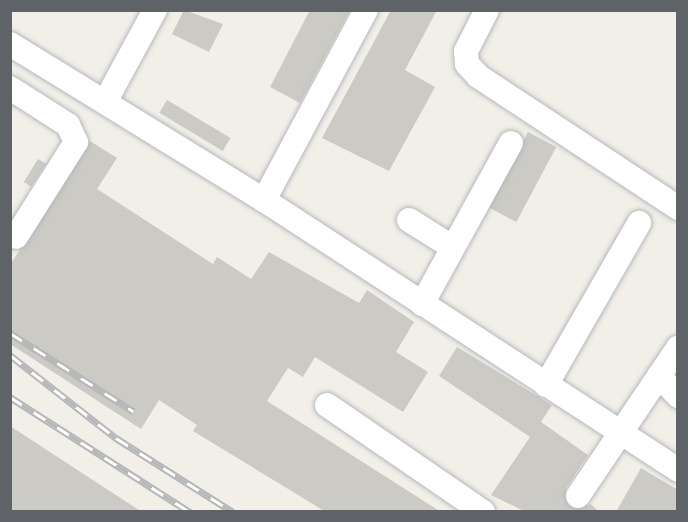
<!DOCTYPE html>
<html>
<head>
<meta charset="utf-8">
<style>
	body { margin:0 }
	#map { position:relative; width:688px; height:522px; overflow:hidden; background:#f1efe8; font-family:Montserrat,sans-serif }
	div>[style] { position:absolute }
	.building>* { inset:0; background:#cccac5; transform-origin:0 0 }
	.minor-tunnel>* { height:24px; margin-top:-12px; transform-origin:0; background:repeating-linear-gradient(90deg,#ccccc8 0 24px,transparent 0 36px) }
	.roads { filter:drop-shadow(0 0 2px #b5b8bc) drop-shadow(0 0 2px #b5b8bc) }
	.minor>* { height:24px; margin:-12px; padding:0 12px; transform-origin:12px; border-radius:12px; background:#fff }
	.rail>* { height:7px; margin-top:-3.5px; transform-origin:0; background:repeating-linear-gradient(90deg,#fff 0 14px,#b6b7b8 0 28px); box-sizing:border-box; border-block:2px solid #b6b7b8 }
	span { translate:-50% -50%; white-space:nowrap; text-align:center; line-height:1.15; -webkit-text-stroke:5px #fff; paint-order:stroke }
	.frame { position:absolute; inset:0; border:12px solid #5f6368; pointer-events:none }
</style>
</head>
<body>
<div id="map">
	<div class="building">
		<i style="clip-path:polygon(184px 10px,223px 24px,209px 52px,172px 34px)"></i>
		<i style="clip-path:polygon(310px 10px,350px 10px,300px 103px,270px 87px)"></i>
		<i style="clip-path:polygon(391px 10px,437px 10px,405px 70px,435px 87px,389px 171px,322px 138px)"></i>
		<i style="left:167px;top:100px;width:74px;height:15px;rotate:31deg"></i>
		<i style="left:528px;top:132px;width:32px;height:85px;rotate:28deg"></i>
		<i style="clip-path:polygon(90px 141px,117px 158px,97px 189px,213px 264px,217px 257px,251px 279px,269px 252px,359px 303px,367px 290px,414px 322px,396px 352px,428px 372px,403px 412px,315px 357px,303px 377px,288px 368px,267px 401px,441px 512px,326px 512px,193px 431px,197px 425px,159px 400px,141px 429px,10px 344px,10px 265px)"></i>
		<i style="left:38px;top:159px;width:9px;height:27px;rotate:32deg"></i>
		<i style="clip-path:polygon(457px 347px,552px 405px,541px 422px,588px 455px,566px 488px,565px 502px,576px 510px,590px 504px,600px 512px,526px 512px,491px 495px,530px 437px,439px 376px)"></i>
		<i style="clip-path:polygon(10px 426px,142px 512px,10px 512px)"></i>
		<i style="clip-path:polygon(641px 468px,678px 490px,678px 512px,616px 512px)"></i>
	</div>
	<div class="minor-tunnel">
		<i style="left:568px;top:512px;width:19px;rotate:-58deg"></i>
	</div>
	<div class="roads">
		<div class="minor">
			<i style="left:487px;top:10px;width:46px;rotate:117.1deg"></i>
			<i style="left:466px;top:51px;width:13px;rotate:86deg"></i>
			<i style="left:467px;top:64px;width:16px;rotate:47deg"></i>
			<i style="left:478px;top:76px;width:240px;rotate:33.4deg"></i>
			<i style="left:10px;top:44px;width:298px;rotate:31.6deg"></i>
			<i style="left:264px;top:200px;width:494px;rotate:33.1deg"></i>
			<i style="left:10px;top:88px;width:69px;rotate:32.5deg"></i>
			<i style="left:68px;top:125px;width:19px;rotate:65deg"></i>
			<i style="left:76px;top:142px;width:112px;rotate:122.3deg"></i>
			<i style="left:105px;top:102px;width:105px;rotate:-61.5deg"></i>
			<i style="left:264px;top:200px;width:216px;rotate:-61.8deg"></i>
			<i style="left:409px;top:220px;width:51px;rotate:32.1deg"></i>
			<i style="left:422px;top:304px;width:184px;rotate:-61.1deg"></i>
			<i style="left:659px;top:376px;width:28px;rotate:46deg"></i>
			<i style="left:546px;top:385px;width:187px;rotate:-60.1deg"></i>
			<i style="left:327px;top:405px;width:189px;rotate:34.4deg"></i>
			<i style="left:578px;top:496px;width:179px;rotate:-56deg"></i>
		</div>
	</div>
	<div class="rail">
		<i style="left:10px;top:333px;width:146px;rotate:32.4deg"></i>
		<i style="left:10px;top:355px;width:135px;rotate:38.1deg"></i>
		<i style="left:116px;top:438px;width:138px;rotate:32.3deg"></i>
		<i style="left:10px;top:397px;width:214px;rotate:32.6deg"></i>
	</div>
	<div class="frame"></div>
</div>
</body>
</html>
